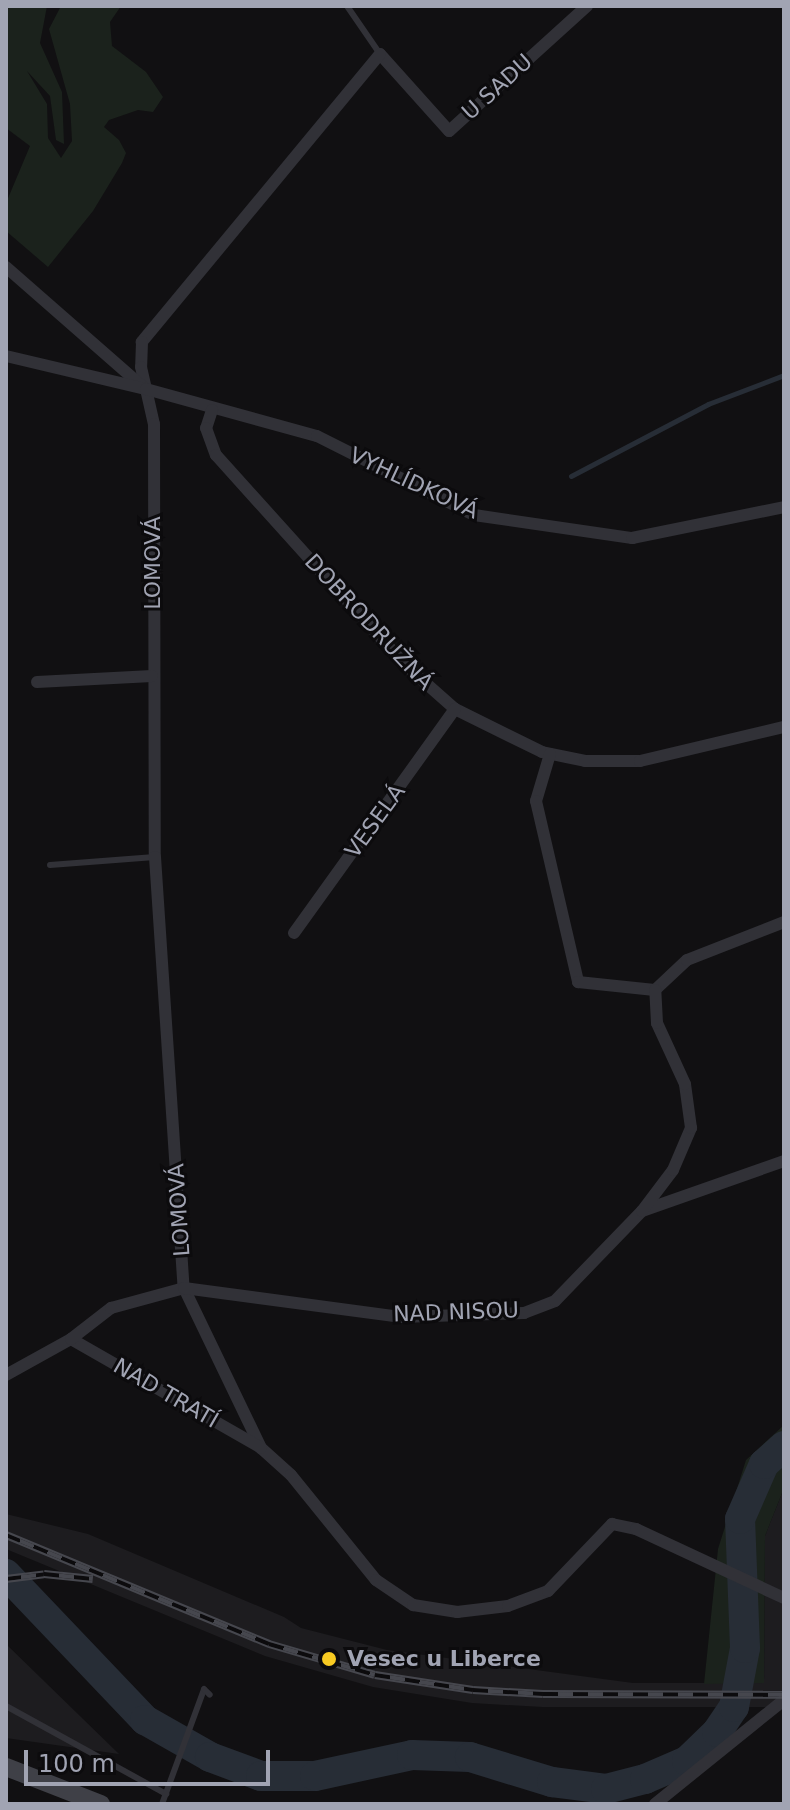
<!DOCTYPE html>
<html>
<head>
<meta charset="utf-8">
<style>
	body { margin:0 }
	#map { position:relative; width:790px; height:1810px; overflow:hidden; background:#111012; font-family:"DejaVu Sans",sans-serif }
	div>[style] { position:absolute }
	.built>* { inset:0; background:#1d1c1f }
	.green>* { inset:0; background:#1b221c }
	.stream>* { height:5px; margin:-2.5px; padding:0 2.5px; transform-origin:2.5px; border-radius:2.5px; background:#272d36 }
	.river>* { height:30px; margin:-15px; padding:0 15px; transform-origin:15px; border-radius:15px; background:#272d36 }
	.lane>* { height:6px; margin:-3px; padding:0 3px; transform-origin:3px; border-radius:3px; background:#313137 }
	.street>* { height:12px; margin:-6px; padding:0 6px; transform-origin:6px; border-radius:6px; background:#313137 }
	.secondary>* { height:18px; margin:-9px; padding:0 9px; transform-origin:9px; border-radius:9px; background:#3f4047 }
	.rail>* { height:8px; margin-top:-4px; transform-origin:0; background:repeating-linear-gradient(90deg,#0c0b0d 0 15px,#46474e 0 30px); box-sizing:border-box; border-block:2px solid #46474e }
	.dots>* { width:22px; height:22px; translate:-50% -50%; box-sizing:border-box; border:4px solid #0c0b0d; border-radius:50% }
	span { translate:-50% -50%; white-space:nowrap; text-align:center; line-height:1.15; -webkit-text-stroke:6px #0c0b0d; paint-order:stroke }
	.street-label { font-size:22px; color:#a1a4b3 }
	.poi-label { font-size:22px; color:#a1a4b3; font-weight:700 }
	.left { translate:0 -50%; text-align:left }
	.frame { position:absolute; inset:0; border:8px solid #a1a4b3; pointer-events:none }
	.scale { position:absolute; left:24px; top:1750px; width:246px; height:36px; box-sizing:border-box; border:4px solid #a1a4b3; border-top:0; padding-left:10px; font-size:24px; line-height:28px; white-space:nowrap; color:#a1a4b3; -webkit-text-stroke:6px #0c0b0d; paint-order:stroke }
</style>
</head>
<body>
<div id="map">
	<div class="built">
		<i style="clip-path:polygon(784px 1488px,784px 1707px,543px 1707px,472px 1703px,373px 1687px,265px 1656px,6px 1549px,6px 1514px,88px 1534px,284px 1617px,301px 1628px,387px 1650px,633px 1683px,764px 1683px,765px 1536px)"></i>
		<i style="clip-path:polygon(6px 1644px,119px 1754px,6px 1738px)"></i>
	</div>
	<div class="green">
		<i style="clip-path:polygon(6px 6px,47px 6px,40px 43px,62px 92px,64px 144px,56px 140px,50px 96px,27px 71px,47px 104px,48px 138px,61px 158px,72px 141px,70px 104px,49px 29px,61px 6px,121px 6px,110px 22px,112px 46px,146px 72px,163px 97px,153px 112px,138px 110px,109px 120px,104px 127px,119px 140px,126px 153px,122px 163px,93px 211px,48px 267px,6px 231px,6px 203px,30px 146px,6px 128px)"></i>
		<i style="clip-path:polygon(784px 1425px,784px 1488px,765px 1536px,764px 1683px,704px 1684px,718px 1549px,746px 1460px)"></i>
	</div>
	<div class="stream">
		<i style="left:571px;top:476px;width:155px;rotate:-27.7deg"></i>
		<i style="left:708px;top:404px;width:81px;rotate:-20.9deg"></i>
	</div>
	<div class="river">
		<i style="left:6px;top:1574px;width:202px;rotate:46.4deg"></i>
		<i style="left:145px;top:1720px;width:75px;rotate:29.6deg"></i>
		<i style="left:210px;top:1757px;width:54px;rotate:20.4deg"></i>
		<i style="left:261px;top:1776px;width:54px"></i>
		<i style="left:315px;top:1776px;width:99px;rotate:-12.2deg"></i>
		<i style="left:412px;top:1755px;width:58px;rotate:2deg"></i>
		<i style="left:470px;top:1757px;width:86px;rotate:17deg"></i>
		<i style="left:552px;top:1782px;width:54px;rotate:7.4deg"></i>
		<i style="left:606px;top:1789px;width:40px;rotate:-14.4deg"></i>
		<i style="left:645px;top:1779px;width:46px;rotate:-23.2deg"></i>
		<i style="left:687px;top:1761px;width:42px;rotate:-44deg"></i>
		<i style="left:717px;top:1732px;width:30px;rotate:-56deg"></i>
		<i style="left:734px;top:1707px;width:60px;rotate:-79.4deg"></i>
		<i style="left:745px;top:1648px;width:129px;rotate:-92.2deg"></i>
		<i style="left:740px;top:1519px;width:60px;rotate:-66.4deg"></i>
		<i style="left:764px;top:1464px;width:27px;rotate:-42deg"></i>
	</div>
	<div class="lane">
		<i style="left:347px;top:6px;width:58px;rotate:55.5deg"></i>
		<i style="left:50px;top:865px;width:105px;rotate:-4.4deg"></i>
		<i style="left:6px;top:1706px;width:183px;rotate:28.8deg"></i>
		<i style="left:162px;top:1804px;width:122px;rotate:-69.9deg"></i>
		<i style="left:204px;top:1689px;width:8px;rotate:45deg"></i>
	</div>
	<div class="street">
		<i style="left:587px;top:6px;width:186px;rotate:137.8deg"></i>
		<i style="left:449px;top:131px;width:103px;rotate:-131.9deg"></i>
		<i style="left:380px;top:54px;width:374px;rotate:129.6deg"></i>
		<i style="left:142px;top:342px;width:25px;rotate:92deg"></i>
		<i style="left:141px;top:367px;width:58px;rotate:77.2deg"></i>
		<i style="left:154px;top:424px;width:433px;rotate:89.9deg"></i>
		<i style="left:155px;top:857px;width:432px;rotate:86.2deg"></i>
		<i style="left:184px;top:1288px;width:178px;rotate:64.3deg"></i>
		<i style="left:261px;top:1448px;width:40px;rotate:42deg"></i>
		<i style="left:291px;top:1475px;width:135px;rotate:51deg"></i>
		<i style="left:376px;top:1580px;width:45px;rotate:34deg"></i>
		<i style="left:413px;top:1605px;width:45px;rotate:9deg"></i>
		<i style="left:457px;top:1612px;width:51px;rotate:-6.7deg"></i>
		<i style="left:508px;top:1606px;width:43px;rotate:-20.6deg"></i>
		<i style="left:548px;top:1591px;width:93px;rotate:-46.3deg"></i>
		<i style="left:612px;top:1524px;width:25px;rotate:12deg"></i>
		<i style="left:636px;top:1529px;width:163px;rotate:25deg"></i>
		<i style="left:6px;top:267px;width:181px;rotate:41.2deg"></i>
		<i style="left:6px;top:356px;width:144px;rotate:13.3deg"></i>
		<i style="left:146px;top:389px;width:177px;rotate:15.4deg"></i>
		<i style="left:317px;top:436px;width:176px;rotate:26.7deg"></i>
		<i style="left:474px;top:515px;width:160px;rotate:8.3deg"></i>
		<i style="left:632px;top:538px;width:155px;rotate:-11.5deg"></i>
		<i style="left:212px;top:410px;width:19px;rotate:108deg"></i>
		<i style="left:206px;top:428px;width:29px;rotate:70deg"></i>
		<i style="left:216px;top:455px;width:280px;rotate:48deg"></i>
		<i style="left:403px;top:663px;width:69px;rotate:41.5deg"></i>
		<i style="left:455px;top:709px;width:97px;rotate:26.3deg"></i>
		<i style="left:542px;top:752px;width:44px;rotate:11.8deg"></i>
		<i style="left:585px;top:761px;width:55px"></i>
		<i style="left:640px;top:761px;width:148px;rotate:-13.3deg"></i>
		<i style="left:37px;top:682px;width:115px;rotate:-3deg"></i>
		<i style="left:550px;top:754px;width:49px;rotate:106.6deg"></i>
		<i style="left:536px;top:801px;width:186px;rotate:76.9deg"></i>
		<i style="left:578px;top:982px;width:77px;rotate:5.9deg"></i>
		<i style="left:294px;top:933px;width:276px;rotate:-54.3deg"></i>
		<i style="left:655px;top:990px;width:44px;rotate:-43.2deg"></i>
		<i style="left:687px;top:960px;width:104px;rotate:-21.4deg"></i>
		<i style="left:642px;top:1211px;width:151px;rotate:-19.4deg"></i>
		<i style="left:71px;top:1339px;width:219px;rotate:29.8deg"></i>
		<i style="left:6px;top:1375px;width:74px;rotate:-29deg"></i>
		<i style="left:71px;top:1339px;width:51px;rotate:-37.8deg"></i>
		<i style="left:111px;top:1308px;width:76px;rotate:-15.3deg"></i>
		<i style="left:184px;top:1288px;width:218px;rotate:7.6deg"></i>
		<i style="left:400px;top:1317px;width:124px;rotate:-1.8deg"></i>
		<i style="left:524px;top:1313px;width:33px;rotate:-21deg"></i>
		<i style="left:555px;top:1301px;width:125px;rotate:-46deg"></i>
		<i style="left:642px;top:1211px;width:51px;rotate:-52.9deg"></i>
		<i style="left:673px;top:1170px;width:46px;rotate:-66.8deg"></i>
		<i style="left:691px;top:1128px;width:44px;rotate:-97.8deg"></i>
		<i style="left:685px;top:1084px;width:67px;rotate:-114.7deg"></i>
		<i style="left:657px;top:1023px;width:33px;rotate:-93deg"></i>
		<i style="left:655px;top:1804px;width:166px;rotate:-38.9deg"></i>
	</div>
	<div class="secondary">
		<i style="left:6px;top:1767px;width:102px;rotate:21.3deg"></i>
	</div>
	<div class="rail">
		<i style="left:6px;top:1535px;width:285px;rotate:22.5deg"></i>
		<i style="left:269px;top:1644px;width:110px;rotate:16.3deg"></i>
		<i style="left:375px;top:1675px;width:99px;rotate:8.7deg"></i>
		<i style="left:473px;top:1690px;width:70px;rotate:3.3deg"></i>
		<i style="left:543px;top:1694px;width:241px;rotate:0.2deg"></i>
		<i style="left:6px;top:1579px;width:38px;rotate:-7deg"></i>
		<i style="left:44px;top:1574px;width:49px;rotate:5.8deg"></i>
	</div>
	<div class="dots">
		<i style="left:329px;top:1659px;background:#f8ca22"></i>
	</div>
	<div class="street-label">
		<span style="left:497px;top:87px;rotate:-42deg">U SADU</span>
		<span style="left:414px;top:483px;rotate:25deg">VYHLÍDKOVÁ</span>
		<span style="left:153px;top:563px;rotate:-90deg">LOMOVÁ</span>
		<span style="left:369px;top:622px;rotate:47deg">DOBRODRUŽNÁ</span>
		<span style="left:375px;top:821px;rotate:-54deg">VESELÁ</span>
		<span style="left:179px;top:1210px;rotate:-94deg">LOMOVÁ</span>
		<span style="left:456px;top:1312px;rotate:-2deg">NAD NISOU</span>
		<span style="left:166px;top:1393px;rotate:30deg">NAD TRATÍ</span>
	</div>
	<div class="poi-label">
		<span class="left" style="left:347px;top:1659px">Vesec u Liberce</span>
	</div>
	<div class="frame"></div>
	<div class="scale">100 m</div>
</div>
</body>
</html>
